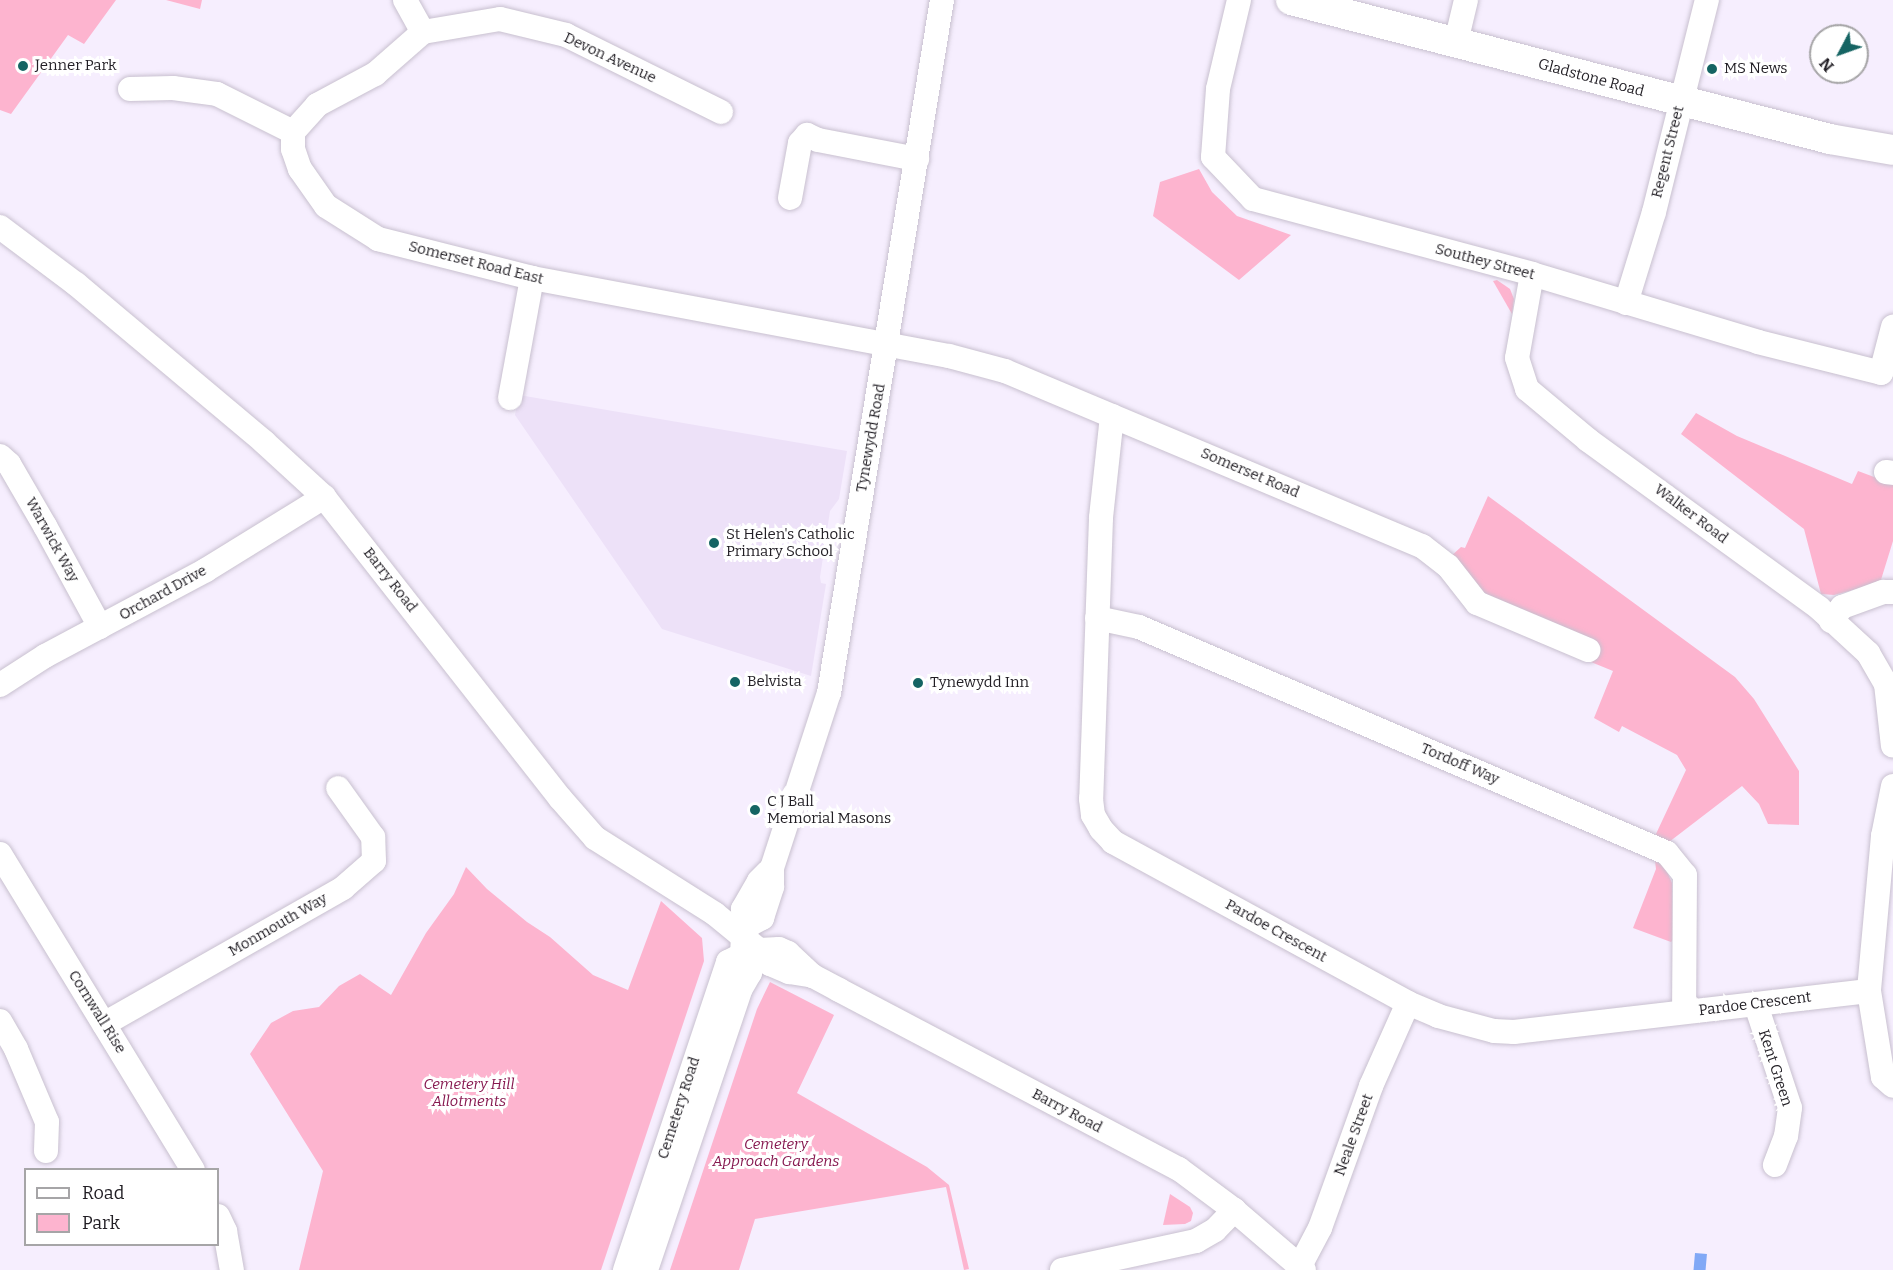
<!DOCTYPE html>
<html>
<head>
<meta charset="utf-8">
<style>
	body { margin:0 }
	#map { position:relative; width:1893px; height:1270px; overflow:hidden; background:#f6eefe; font-family:Bitter,serif }
	div>[style] { position:absolute }
	.built>* { inset:0; background:#ede1f8 }
	.green>* { inset:0; background:#fdb4cf }
	.water>* { inset:0; background:#81a8f6; transform-origin:0 0 }
	.roads { filter:drop-shadow(0 0 2px #c8c0cf) drop-shadow(0 0 2px #c8c0cf) }
	.minor>* { height:24px; margin:-12px; padding:0 12px; transform-origin:12px; border-radius:12px; background:#fff }
	.major>* { height:30px; margin:-15px; padding:0 15px; transform-origin:15px; border-radius:15px; background:#fff }
	.dots>* { width:16px; height:16px; translate:-50% -50%; box-sizing:border-box; border:3px solid #fff; border-radius:50% }
	span { translate:-50% -50%; white-space:nowrap; text-align:center; line-height:1.15; -webkit-text-stroke:6px #fff; paint-order:stroke }
	.street-label { font-size:15px; color:#211e24 }
	.poi-label { font-size:15px; color:#211e24 }
	.left { translate:0 -50%; text-align:left }
	.park-label { font-size:15px; color:#871950; font-style:italic }
	.legend { position:absolute; left:24px; top:1168px; width:195px; height:78px; box-sizing:border-box; background:#fff; border:2px solid #a6a5a7; margin:0; padding:8px 10px; list-style:none; font-size:18px; color:#211e24 }
	.legend li { display:flex; align-items:center; gap:12px; height:30px }
	.legend b { width:30px; border:2px solid #a6a5a7 }
	.north { position:absolute; left:1809px; top:24px; width:60px; height:60px; box-sizing:border-box; background:#fff; border:2px solid #a6a5a7; border-radius:50%; rotate:229deg; font-size:16px; font-weight:700; line-height:24px; text-align:center; color:#211e24 }
	.north::after { content:''; display:block; margin:auto; width:21px; height:27px; background:#156463; clip-path:polygon(50% 0,100% 100%,50% 72%,0 100%) }
</style>
</head>
<body>
<div id="map">
	<div class="built">
		<i style="clip-path:polygon(519px 395px,847px 451px,839px 499px,830px 511px,820px 577px,821px 583px,826px 584px,811px 676px,662px 629px,515px 415px)"></i>
	</div>
	<div class="green">
		<i style="clip-path:polygon(0 0,116px 0,84px 44px,68px 35px,11px 114px,0 110px)"></i>
		<i style="clip-path:polygon(166px 0,202px 0,200px 9px)"></i>
		<i style="clip-path:polygon(1199px 169px,1212px 192px,1237px 216px,1291px 235px,1239px 280px,1153px 216px,1160px 182px)"></i>
		<i style="clip-path:polygon(1497px 280px,1510px 289px,1514px 299px,1512px 314px,1493px 281px)"></i>
		<i style="clip-path:polygon(1696px 413px,1737px 436px,1852px 484px,1858px 471px,1893px 484px,1893px 541px,1880px 583px,1834px 595px,1821px 594px,1804px 529px,1681px 434px)"></i>
		<i style="clip-path:polygon(1488px 496px,1735px 677px,1754px 699px,1799px 771px,1799px 825px,1768px 824px,1759px 804px,1742px 786px,1669px 842px,1655px 836px,1686px 770px,1677px 755px,1622px 726px,1619px 732px,1594px 718px,1613px 671px,1591px 662px,1597px 647px,1499px 609px,1449px 558px,1461px 547px,1465px 548px)"></i>
		<i style="clip-path:polygon(1655px 861px,1665px 867px,1672px 883px,1673px 940px,1671px 942px,1633px 928px,1656px 869px)"></i>
		<i style="clip-path:polygon(466px 867px,487px 889px,527px 922px,550px 937px,593px 975px,628px 990px,661px 901px,702px 938px,704px 961px,601px 1270px,299px 1270px,323px 1171px,250px 1054px,271px 1023px,293px 1011px,319px 1007px,339px 986px,360px 974px,391px 995px,426px 933px,454px 894px)"></i>
		<i style="clip-path:polygon(770px 982px,834px 1015px,797px 1093px,927px 1167px,949px 1185px,969px 1269px,964px 1270px,946px 1187px,755px 1219px,739px 1270px,670px 1270px,757px 1009px)"></i>
		<i style="clip-path:polygon(1170px 1194px,1190px 1207px,1193px 1213px,1191px 1221px,1185px 1224px,1163px 1225px)"></i>
	</div>
	<div class="water">
		<i style="left:1695px;top:1253px;width:12px;height:17px;rotate:5deg"></i>
	</div>
	<div class="roads">
		<div class="minor">
			<i style="left:405px;top:0;width:37px;rotate:61deg"></i>
			<i style="left:423px;top:32px;width:78px;rotate:-9.6deg"></i>
			<i style="left:500px;top:19px;width:68px;rotate:13.6deg"></i>
			<i style="left:566px;top:35px;width:173px;rotate:26.4deg"></i>
			<i style="left:1239px;top:0;width:91px;rotate:103.3deg"></i>
			<i style="left:1218px;top:89px;width:68px;rotate:94.2deg"></i>
			<i style="left:1213px;top:157px;width:58px;rotate:46.4deg"></i>
			<i style="left:1253px;top:199px;width:289px;rotate:15deg"></i>
			<i style="left:1532px;top:274px;width:236px;rotate:16.7deg"></i>
			<i style="left:1758px;top:342px;width:127px;rotate:14.1deg"></i>
			<i style="left:1881px;top:373px;width:48px;rotate:-75.4deg"></i>
			<i style="left:1456px;top:42px;width:43px;rotate:-76.6deg"></i>
			<i style="left:130px;top:89px;width:43px;rotate:-1.3deg"></i>
			<i style="left:173px;top:88px;width:44px;rotate:7.8deg"></i>
			<i style="left:217px;top:94px;width:85px;rotate:26.6deg"></i>
			<i style="left:293px;top:132px;width:17px;rotate:90deg"></i>
			<i style="left:293px;top:149px;width:21px;rotate:71deg"></i>
			<i style="left:300px;top:169px;width:45px;rotate:54.9deg"></i>
			<i style="left:326px;top:206px;width:62px;rotate:32.4deg"></i>
			<i style="left:378px;top:239px;width:159px;rotate:14.2deg"></i>
			<i style="left:532px;top:278px;width:424px;rotate:10.6deg"></i>
			<i style="left:949px;top:356px;width:58px;rotate:15deg"></i>
			<i style="left:1005px;top:371px;width:452px;rotate:22.8deg"></i>
			<i style="left:1422px;top:546px;width:33px;rotate:38deg"></i>
			<i style="left:1448px;top:566px;width:47px;rotate:51.9deg"></i>
			<i style="left:1477px;top:603px;width:121px;rotate:22.9deg"></i>
			<i style="left:293px;top:132px;width:36px;rotate:-48deg"></i>
			<i style="left:317px;top:105px;width:66px;rotate:-28.1deg"></i>
			<i style="left:375px;top:74px;width:64px;rotate:-41.2deg"></i>
			<i style="left:790px;top:198px;width:56px;rotate:-79.7deg"></i>
			<i style="left:800px;top:143px;width:11px;rotate:-49deg"></i>
			<i style="left:807px;top:135px;width:12px;rotate:24deg"></i>
			<i style="left:818px;top:140px;width:101px;rotate:10.9deg"></i>
			<i style="left:0;top:227px;width:95px;rotate:36.9deg"></i>
			<i style="left:76px;top:284px;width:246px;rotate:40deg"></i>
			<i style="left:264px;top:442px;width:81px;rotate:42.5deg"></i>
			<i style="left:324px;top:497px;width:382px;rotate:51.9deg"></i>
			<i style="left:560px;top:798px;width:53px;rotate:48.8deg"></i>
			<i style="left:595px;top:838px;width:142px;rotate:32.3deg"></i>
			<i style="left:715px;top:914px;width:57px;rotate:39.3deg"></i>
			<i style="left:759px;top:950px;width:18px;rotate:52deg"></i>
			<i style="left:770px;top:964px;width:21px;rotate:23deg"></i>
			<i style="left:789px;top:972px;width:24px;rotate:9deg"></i>
			<i style="left:1532px;top:274px;width:85px;rotate:100.1deg"></i>
			<i style="left:1517px;top:358px;width:33px;rotate:72deg"></i>
			<i style="left:1527px;top:389px;width:80px;rotate:39.9deg"></i>
			<i style="left:1588px;top:440px;width:286px;rotate:36deg"></i>
			<i style="left:1819px;top:608px;width:67px;rotate:42.6deg"></i>
			<i style="left:1868px;top:653px;width:36px;rotate:60deg"></i>
			<i style="left:1886px;top:684px;width:62px;rotate:83.6deg"></i>
			<i style="left:1626px;top:303px;width:95px;rotate:-72.9deg"></i>
			<i style="left:1654px;top:212px;width:219px;rotate:-76deg"></i>
			<i style="left:510px;top:398px;width:122px;rotate:-79.6deg"></i>
			<i style="left:1112px;top:416px;width:103px;rotate:96.2deg"></i>
			<i style="left:1101px;top:518px;width:281px;rotate:92deg"></i>
			<i style="left:1091px;top:799px;width:16px;rotate:83deg"></i>
			<i style="left:1093px;top:815px;width:16px;rotate:60deg"></i>
			<i style="left:1101px;top:829px;width:18px;rotate:47deg"></i>
			<i style="left:1113px;top:842px;width:336px;rotate:28.6deg"></i>
			<i style="left:1408px;top:1003px;width:33px;rotate:23deg"></i>
			<i style="left:1438px;top:1016px;width:58px;rotate:15deg"></i>
			<i style="left:1494px;top:1031px;width:20px;rotate:3deg"></i>
			<i style="left:1514px;top:1032px;width:357px;rotate:-6.6deg"></i>
			<i style="left:0;top:456px;width:12px;rotate:42deg"></i>
			<i style="left:9px;top:464px;width:72px;rotate:59.9deg"></i>
			<i style="left:45px;top:526px;width:115px;rotate:61.4deg"></i>
			<i style="left:1886px;top:472px;width:7px;rotate:8deg"></i>
			<i style="left:1097px;top:618px;width:43px;rotate:12.1deg"></i>
			<i style="left:1139px;top:627px;width:574px;rotate:23.17deg"></i>
			<i style="left:1667px;top:853px;width:28px;rotate:51deg"></i>
			<i style="left:1685px;top:875px;width:137px;rotate:90.4deg"></i>
			<i style="left:1831px;top:621px;width:18px;rotate:-52deg"></i>
			<i style="left:1842px;top:607px;width:44px;rotate:-20.1deg"></i>
			<i style="left:1883px;top:592px;width:10px"></i>
			<i style="left:0;top:685px;width:54px;rotate:-32.8deg"></i>
			<i style="left:45px;top:656px;width:183px;rotate:-28.1deg"></i>
			<i style="left:206px;top:570px;width:139px;rotate:-31.7deg"></i>
			<i style="left:1893px;top:786px;width:51px;rotate:101.3deg"></i>
			<i style="left:1883px;top:836px;width:156px;rotate:95.2deg"></i>
			<i style="left:1869px;top:991px;width:87px;rotate:80.8deg"></i>
			<i style="left:1883px;top:1077px;width:13px;rotate:42deg"></i>
			<i style="left:0;top:854px;width:370px;rotate:58.6deg"></i>
			<i style="left:749px;top:925px;width:17px;rotate:-111deg"></i>
			<i style="left:743px;top:909px;width:32px;rotate:-60deg"></i>
			<i style="left:759px;top:881px;width:13px;rotate:-45deg"></i>
			<i style="left:759px;top:950px;width:20px;rotate:-3deg"></i>
			<i style="left:779px;top:949px;width:10px;rotate:24deg"></i>
			<i style="left:788px;top:953px;width:34px;rotate:43deg"></i>
			<i style="left:813px;top:976px;width:30px;rotate:28deg"></i>
			<i style="left:839px;top:990px;width:384px;rotate:27.8deg"></i>
			<i style="left:1179px;top:1169px;width:69px;rotate:36.7deg"></i>
			<i style="left:1234px;top:1210px;width:92px;rotate:40.6deg"></i>
			<i style="left:1756px;top:1005px;width:108px;rotate:71.7deg"></i>
			<i style="left:1790px;top:1108px;width:28px;rotate:98deg"></i>
			<i style="left:1786px;top:1136px;width:31px;rotate:111deg"></i>
			<i style="left:0;top:1021px;width:32px;rotate:60deg"></i>
			<i style="left:16px;top:1049px;width:79px;rotate:67deg"></i>
			<i style="left:47px;top:1122px;width:29px;rotate:92deg"></i>
			<i style="left:104px;top:1024px;width:275px;rotate:-29.6deg"></i>
			<i style="left:343px;top:888px;width:41px;rotate:-41.1deg"></i>
			<i style="left:374px;top:861px;width:24px;rotate:-92deg"></i>
			<i style="left:373px;top:837px;width:60px;rotate:-125.5deg"></i>
			<i style="left:218px;top:1216px;width:17px;rotate:65deg"></i>
			<i style="left:225px;top:1231px;width:40px;rotate:80deg"></i>
			<i style="left:1300px;top:1266px;width:43px;rotate:-62.2deg"></i>
			<i style="left:1320px;top:1228px;width:151px;rotate:-70.2deg"></i>
			<i style="left:1371px;top:1086px;width:91px;rotate:-66deg"></i>
			<i style="left:625px;top:1270px;width:325px;rotate:-71.5deg"></i>
			<i style="left:728px;top:962px;width:16px;rotate:-27deg"></i>
			<i style="left:646px;top:1270px;width:295px;rotate:-71.4deg"></i>
			<i style="left:740px;top:990px;width:20px;rotate:-60deg"></i>
			<i style="left:750px;top:973px;width:20px;rotate:-114deg"></i>
			<i style="left:742px;top:955px;width:17px;rotate:-87deg"></i>
			<i style="left:743px;top:938px;width:14px;rotate:-65deg"></i>
			<i style="left:749px;top:925px;width:15px;rotate:-28deg"></i>
			<i style="left:762px;top:918px;width:33px;rotate:-72deg"></i>
			<i style="left:772px;top:887px;width:19px;rotate:-90deg"></i>
			<i style="left:772px;top:868px;width:184px;rotate:-72deg"></i>
			<i style="left:829px;top:693px;width:702px;rotate:-80.74deg"></i>
			<i style="left:1062px;top:1270px;width:137px;rotate:-12.2deg"></i>
			<i style="left:1196px;top:1241px;width:22px;rotate:-30deg"></i>
			<i style="left:1215px;top:1230px;width:28px;rotate:-46deg"></i>
		</div>
		<div class="major">
			<i style="left:1291px;top:0;width:557px;rotate:14.46deg"></i>
			<i style="left:1830px;top:139px;width:64px;rotate:9.9deg"></i>
		</div>
	</div>
	<div class="dots">
		<i style="left:23px;top:66px;background:#156463"></i>
		<i style="left:1712px;top:69px;background:#156463"></i>
		<i style="left:714px;top:543px;background:#156463"></i>
		<i style="left:735px;top:682px;background:#156463"></i>
		<i style="left:918px;top:683px;background:#156463"></i>
		<i style="left:755px;top:810px;background:#156463"></i>
	</div>
	<div class="street-label">
		<span style="left:610px;top:58px;rotate:25deg">Devon Avenue</span>
		<span style="left:1591px;top:78px;rotate:15deg">Gladstone Road</span>
		<span style="left:1668px;top:152px;rotate:-76deg">Regent Street</span>
		<span style="left:1485px;top:262px;rotate:15deg">Southey Street</span>
		<span style="left:476px;top:263px;rotate:14deg">Somerset Road East</span>
		<span style="left:871px;top:438px;rotate:-80deg">Tynewydd Road</span>
		<span style="left:1250px;top:473px;rotate:23deg">Somerset Road</span>
		<span style="left:1691px;top:514px;rotate:37deg">Walker Road</span>
		<span style="left:52px;top:540px;rotate:61deg">Warwick Way</span>
		<span style="left:390px;top:580px;rotate:52deg">Barry Road</span>
		<span style="left:163px;top:593px;rotate:-29deg">Orchard Drive</span>
		<span style="left:1460px;top:764px;rotate:23deg">Tordoff Way</span>
		<span style="left:278px;top:925px;rotate:-30deg">Monmouth Way</span>
		<span style="left:1276px;top:931px;rotate:29deg">Pardoe Crescent</span>
		<span style="left:1755px;top:1004px;rotate:-7deg">Pardoe Crescent</span>
		<span style="left:97px;top:1012px;rotate:58deg">Cornwall Rise</span>
		<span style="left:1775px;top:1068px;rotate:72deg">Kent Green</span>
		<span style="left:679px;top:1108px;rotate:-72deg">Cemetery Road</span>
		<span style="left:1067px;top:1111px;rotate:28deg">Barry Road</span>
		<span style="left:1354px;top:1135px;rotate:-70deg">Neale Street</span>
	</div>
	<div class="poi-label">
		<span class="left" style="left:35px;top:66px">Jenner Park</span>
		<span class="left" style="left:1724px;top:69px">MS News</span>
		<span class="left" style="left:726px;top:543px">St Helen's Catholic<br>Primary School</span>
		<span class="left" style="left:747px;top:682px">Belvista</span>
		<span class="left" style="left:930px;top:683px">Tynewydd Inn</span>
		<span class="left" style="left:767px;top:810px">C J Ball<br>Memorial Masons</span>
	</div>
	<div class="park-label">
		<span style="left:469px;top:1093px">Cemetery Hill<br>Allotments</span>
		<span style="left:776px;top:1153px">Cemetery<br>Approach Gardens</span>
	</div>
	<ul class="legend">
	<li><b style="height:8px;background:#fff"></b>Road</li>
	<li><b style="height:16px;background:#fdb4cf"></b>Park</li>
	</ul>
	<div class="north">N</div>
</div>
</body>
</html>
